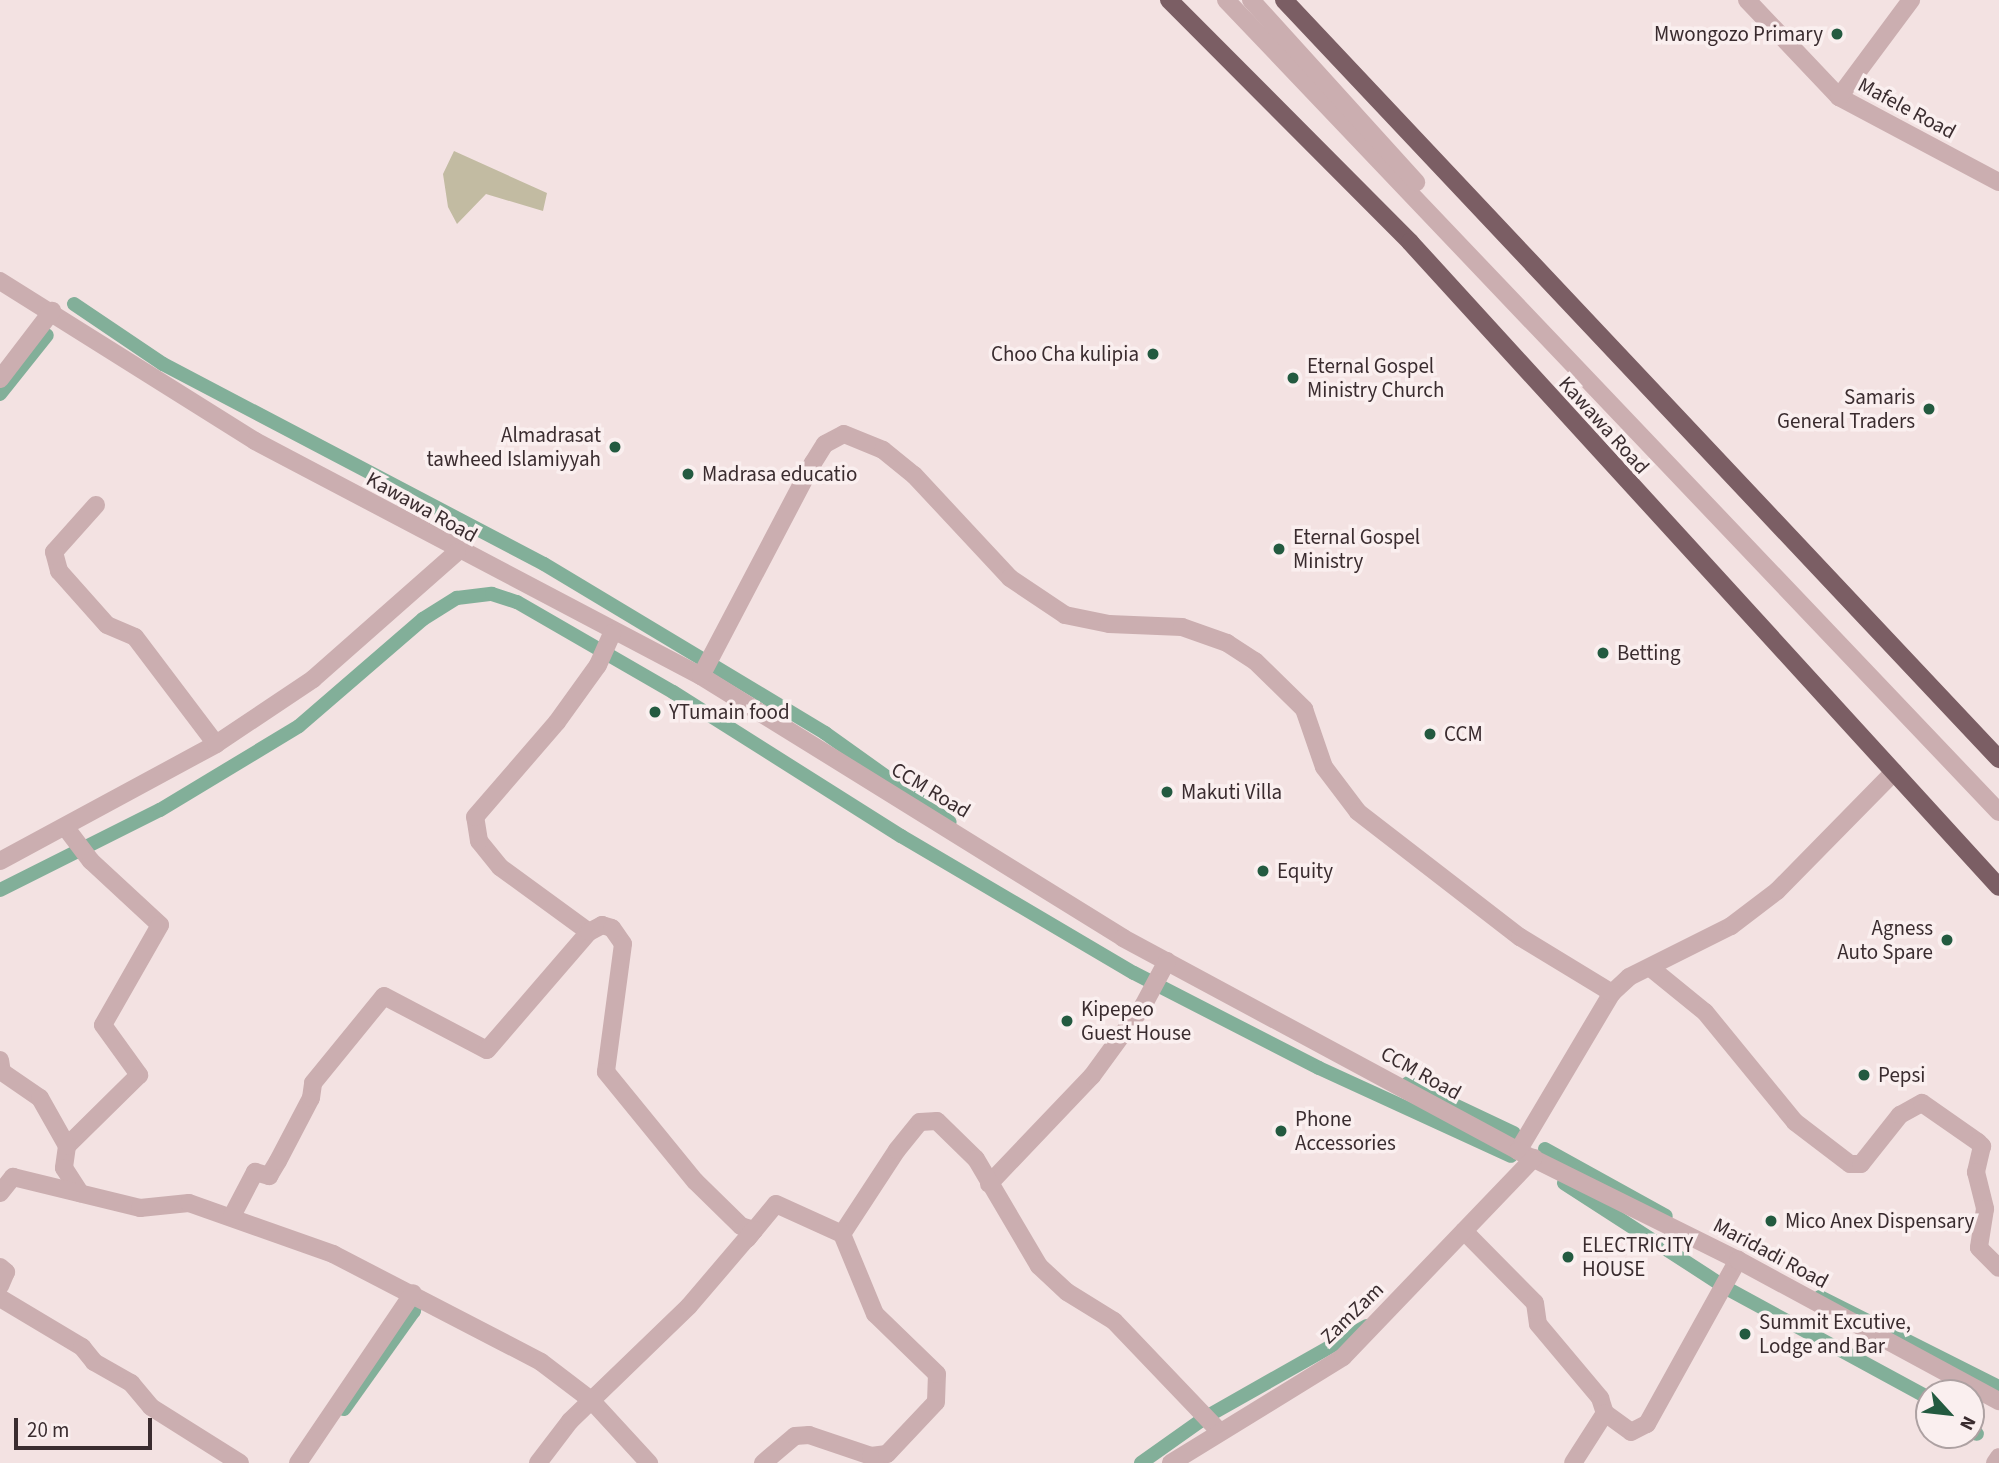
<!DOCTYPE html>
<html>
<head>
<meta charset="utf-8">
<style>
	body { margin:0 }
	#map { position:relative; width:1999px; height:1463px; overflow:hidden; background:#f3e2e2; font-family:"Source Sans 3",sans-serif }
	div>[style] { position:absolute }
	.green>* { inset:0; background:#c2bba2 }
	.stream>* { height:14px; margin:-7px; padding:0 7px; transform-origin:7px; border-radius:7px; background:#82af99 }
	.lane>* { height:18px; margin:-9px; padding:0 9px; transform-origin:9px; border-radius:9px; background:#cbaeb0 }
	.street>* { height:18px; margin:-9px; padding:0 9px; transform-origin:9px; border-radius:9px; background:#cbaeb0 }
	.primary>* { height:18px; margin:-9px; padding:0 9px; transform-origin:9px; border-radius:9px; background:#7b5e64 }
	.dots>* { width:19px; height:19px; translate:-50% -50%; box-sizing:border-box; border:4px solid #faefef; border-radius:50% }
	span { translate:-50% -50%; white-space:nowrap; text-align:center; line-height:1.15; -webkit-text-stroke:7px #faefef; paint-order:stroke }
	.poi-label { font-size:21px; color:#3a2c2f }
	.right { translate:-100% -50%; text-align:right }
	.left { translate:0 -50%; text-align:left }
	.street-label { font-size:21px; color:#3a2c2f }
	.north { position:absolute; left:1915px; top:1379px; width:70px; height:70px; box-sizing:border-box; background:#faefef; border:2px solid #ada1a2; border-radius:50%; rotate:117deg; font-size:19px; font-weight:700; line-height:28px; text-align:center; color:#3a2c2f }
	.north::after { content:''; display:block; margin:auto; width:24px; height:32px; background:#235a40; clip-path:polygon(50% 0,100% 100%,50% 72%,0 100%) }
	.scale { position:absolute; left:14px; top:1418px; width:138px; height:32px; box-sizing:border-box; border:4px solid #3a2c2f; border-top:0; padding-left:9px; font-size:21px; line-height:24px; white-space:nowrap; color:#3a2c2f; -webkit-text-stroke:5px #faefef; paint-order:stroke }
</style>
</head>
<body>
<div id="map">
	<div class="green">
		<i style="clip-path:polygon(454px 151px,547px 193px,543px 211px,486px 194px,457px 224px,448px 207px,443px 174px)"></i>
	</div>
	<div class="stream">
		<i style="left:74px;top:304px;width:107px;rotate:34deg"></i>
		<i style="left:163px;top:364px;width:430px;rotate:27.7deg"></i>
		<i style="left:544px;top:564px;width:328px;rotate:31deg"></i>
		<i style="left:825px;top:733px;width:153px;rotate:35.5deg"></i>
		<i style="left:0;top:394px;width:75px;rotate:-51.5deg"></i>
		<i style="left:0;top:890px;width:179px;rotate:-26.6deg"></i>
		<i style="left:160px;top:810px;width:162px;rotate:-31.1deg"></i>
		<i style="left:299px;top:726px;width:164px;rotate:-40.8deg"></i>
		<i style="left:423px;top:619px;width:40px;rotate:-32deg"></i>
		<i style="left:457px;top:598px;width:35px;rotate:-7deg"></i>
		<i style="left:492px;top:594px;width:26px;rotate:18deg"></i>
		<i style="left:517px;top:602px;width:180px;rotate:30deg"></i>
		<i style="left:673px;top:692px;width:270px;rotate:32.3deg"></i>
		<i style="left:901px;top:836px;width:270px;rotate:30.5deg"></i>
		<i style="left:1134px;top:973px;width:208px;rotate:27.2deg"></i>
		<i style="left:1319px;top:1068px;width:211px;rotate:24.6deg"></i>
		<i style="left:1408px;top:1083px;width:117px;rotate:25.3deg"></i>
		<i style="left:1545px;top:1149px;width:138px;rotate:29deg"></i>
		<i style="left:1564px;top:1183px;width:186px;rotate:32.9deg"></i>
		<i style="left:1728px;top:1289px;width:229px;rotate:28.5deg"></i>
		<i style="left:1820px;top:1297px;width:200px;rotate:26.7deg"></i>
		<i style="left:344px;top:1409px;width:120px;rotate:-54.5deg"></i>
		<i style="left:414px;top:1311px;width:12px;rotate:-81deg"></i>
		<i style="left:416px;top:1299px;width:11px;rotate:-153deg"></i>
		<i style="left:1971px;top:1427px;width:9px;rotate:49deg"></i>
		<i style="left:1141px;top:1463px;width:80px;rotate:-35.3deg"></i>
		<i style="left:1206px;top:1417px;width:185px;rotate:-29.5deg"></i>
	</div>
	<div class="lane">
		<i style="left:1226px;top:0;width:1121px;rotate:46.41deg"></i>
		<i style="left:1251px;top:0;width:246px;rotate:47.8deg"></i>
		<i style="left:1605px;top:1413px;width:32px;rotate:36deg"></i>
		<i style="left:1631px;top:1432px;width:18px;rotate:-27deg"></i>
		<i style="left:1647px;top:1424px;width:188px;rotate:-61deg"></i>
	</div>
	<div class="street">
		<i style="left:1747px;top:0;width:134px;rotate:46.5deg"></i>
		<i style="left:1839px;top:97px;width:181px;rotate:28deg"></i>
		<i style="left:1839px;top:97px;width:121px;rotate:-53.4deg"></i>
		<i style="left:0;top:281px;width:301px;rotate:32.1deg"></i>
		<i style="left:255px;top:441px;width:504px;rotate:27.79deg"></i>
		<i style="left:701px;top:676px;width:497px;rotate:31.8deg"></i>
		<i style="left:1123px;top:938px;width:449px;rotate:28.3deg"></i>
		<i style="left:1518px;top:1151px;width:184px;rotate:-59.3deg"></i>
		<i style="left:1612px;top:993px;width:23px;rotate:-43deg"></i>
		<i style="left:1629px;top:977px;width:114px;rotate:-26.6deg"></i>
		<i style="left:1731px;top:926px;width:58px;rotate:-37.3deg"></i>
		<i style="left:1777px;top:891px;width:167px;rotate:-45.5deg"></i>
		<i style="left:0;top:379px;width:86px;rotate:-52.6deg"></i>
		<i style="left:96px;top:505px;width:63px;rotate:131.8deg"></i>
		<i style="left:54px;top:552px;width:20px;rotate:75deg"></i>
		<i style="left:59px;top:571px;width:72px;rotate:48.4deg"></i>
		<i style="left:107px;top:625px;width:30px;rotate:23deg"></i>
		<i style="left:135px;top:637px;width:134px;rotate:52.9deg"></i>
		<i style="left:701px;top:676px;width:241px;rotate:-62.3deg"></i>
		<i style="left:813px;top:463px;width:22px;rotate:-58deg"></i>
		<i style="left:825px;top:444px;width:21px;rotate:-28deg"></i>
		<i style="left:844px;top:434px;width:42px;rotate:22.3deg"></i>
		<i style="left:883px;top:450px;width:40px;rotate:39deg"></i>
		<i style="left:914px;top:475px;width:141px;rotate:47deg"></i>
		<i style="left:1010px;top:578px;width:66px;rotate:33.9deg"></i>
		<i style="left:1065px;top:615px;width:45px;rotate:11.6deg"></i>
		<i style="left:1109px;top:624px;width:73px;rotate:2.4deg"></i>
		<i style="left:1182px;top:627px;width:48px;rotate:19.6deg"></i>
		<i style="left:1227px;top:643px;width:33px;rotate:33deg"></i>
		<i style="left:1255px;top:661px;width:69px;rotate:44.4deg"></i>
		<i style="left:1304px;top:709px;width:61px;rotate:71deg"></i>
		<i style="left:1324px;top:767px;width:56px;rotate:52.9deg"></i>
		<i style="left:1358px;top:812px;width:205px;rotate:37.7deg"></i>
		<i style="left:1520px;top:937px;width:108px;rotate:31.3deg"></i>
		<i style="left:66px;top:828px;width:41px;rotate:52.9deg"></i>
		<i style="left:91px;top:861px;width:94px;rotate:42.8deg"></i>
		<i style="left:160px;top:925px;width:115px;rotate:119.7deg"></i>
		<i style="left:103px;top:1025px;width:62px;rotate:54.2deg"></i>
		<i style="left:139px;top:1075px;width:101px;rotate:135.4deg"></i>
		<i style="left:67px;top:1146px;width:22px;rotate:98deg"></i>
		<i style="left:64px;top:1168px;width:30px;rotate:57deg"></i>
		<i style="left:0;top:861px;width:246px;rotate:-28.4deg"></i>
		<i style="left:216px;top:744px;width:117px;rotate:-33.8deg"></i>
		<i style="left:313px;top:679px;width:192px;rotate:-41.4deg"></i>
		<i style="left:589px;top:932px;width:110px;rotate:-143.9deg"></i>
		<i style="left:500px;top:867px;width:33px;rotate:-129deg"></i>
		<i style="left:479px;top:841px;width:24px;rotate:-99deg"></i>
		<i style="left:475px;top:817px;width:125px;rotate:-49.2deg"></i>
		<i style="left:557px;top:722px;width:70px;rotate:-54.3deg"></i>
		<i style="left:598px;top:665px;width:35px;rotate:-66deg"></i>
		<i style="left:1652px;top:969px;width:68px;rotate:39.1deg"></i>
		<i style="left:1705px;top:1012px;width:142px;rotate:50.7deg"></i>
		<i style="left:1795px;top:1122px;width:69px;rotate:37.4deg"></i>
		<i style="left:1850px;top:1164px;width:11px"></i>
		<i style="left:1861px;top:1164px;width:63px;rotate:-51.5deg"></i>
		<i style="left:1900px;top:1115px;width:25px;rotate:-29deg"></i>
		<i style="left:1922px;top:1103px;width:68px;rotate:34.9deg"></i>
		<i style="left:1978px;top:1142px;width:6px;rotate:45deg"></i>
		<i style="left:1982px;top:1146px;width:27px;rotate:103deg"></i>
		<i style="left:1976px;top:1172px;width:38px;rotate:76deg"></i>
		<i style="left:1985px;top:1209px;width:39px;rotate:99deg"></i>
		<i style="left:1979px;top:1248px;width:28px;rotate:45deg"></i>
		<i style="left:0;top:1060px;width:12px;rotate:81deg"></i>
		<i style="left:2px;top:1072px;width:46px;rotate:34.4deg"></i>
		<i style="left:40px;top:1098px;width:55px;rotate:60.6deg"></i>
		<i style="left:1518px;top:1151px;width:246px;rotate:26.4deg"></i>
		<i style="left:1738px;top:1260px;width:297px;rotate:28.4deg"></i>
		<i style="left:989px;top:1184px;width:149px;rotate:-46.4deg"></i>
		<i style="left:1092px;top:1076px;width:87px;rotate:-53.9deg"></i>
		<i style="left:1143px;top:1006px;width:51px;rotate:-61.9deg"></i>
		<i style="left:0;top:1193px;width:21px;rotate:-51deg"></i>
		<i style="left:13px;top:1177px;width:131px;rotate:13.7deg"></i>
		<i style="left:140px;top:1208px;width:49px;rotate:-5.8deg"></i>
		<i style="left:189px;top:1203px;width:153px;rotate:19.5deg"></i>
		<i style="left:333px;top:1254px;width:234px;rotate:27.4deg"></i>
		<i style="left:541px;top:1362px;width:63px;rotate:37.2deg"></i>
		<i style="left:591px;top:1400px;width:86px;rotate:47.4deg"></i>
		<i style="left:232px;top:1216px;width:50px;rotate:-62.4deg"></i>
		<i style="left:255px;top:1172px;width:15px;rotate:16deg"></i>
		<i style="left:269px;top:1176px;width:17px;rotate:-59deg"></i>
		<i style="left:278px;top:1161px;width:71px;rotate:-62.4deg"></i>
		<i style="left:311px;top:1098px;width:15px;rotate:-82deg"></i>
		<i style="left:313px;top:1083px;width:112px;rotate:-50.8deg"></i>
		<i style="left:384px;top:996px;width:116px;rotate:27.7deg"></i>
		<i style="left:487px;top:1050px;width:156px;rotate:-49.2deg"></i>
		<i style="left:589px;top:932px;width:15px;rotate:-28deg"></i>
		<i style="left:602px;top:925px;width:10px;rotate:17deg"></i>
		<i style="left:612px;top:928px;width:19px;rotate:55deg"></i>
		<i style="left:623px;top:944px;width:129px;rotate:97.6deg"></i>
		<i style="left:606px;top:1072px;width:141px;rotate:50.8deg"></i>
		<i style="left:695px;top:1181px;width:64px;rotate:44.4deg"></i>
		<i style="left:741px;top:1226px;width:14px;rotate:17deg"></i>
		<i style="left:754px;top:1230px;width:11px;rotate:128deg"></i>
		<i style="left:747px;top:1239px;width:45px;rotate:-50.4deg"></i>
		<i style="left:776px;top:1204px;width:72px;rotate:24.4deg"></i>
		<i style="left:842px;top:1234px;width:100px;rotate:-56.8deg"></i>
		<i style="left:897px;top:1150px;width:36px;rotate:-51deg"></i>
		<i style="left:920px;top:1122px;width:17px;rotate:-3deg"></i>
		<i style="left:937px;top:1121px;width:54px;rotate:44.3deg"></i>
		<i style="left:976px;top:1159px;width:124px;rotate:59.5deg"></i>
		<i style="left:1039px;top:1266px;width:38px;rotate:43deg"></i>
		<i style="left:1067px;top:1292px;width:55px;rotate:31.7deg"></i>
		<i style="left:1114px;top:1321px;width:153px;rotate:46.3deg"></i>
		<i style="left:1464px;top:1231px;width:101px;rotate:45.4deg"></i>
		<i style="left:1535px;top:1303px;width:21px;rotate:82deg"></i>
		<i style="left:1538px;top:1324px;width:97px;rotate:50deg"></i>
		<i style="left:1600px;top:1398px;width:16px;rotate:72deg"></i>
		<i style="left:1605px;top:1413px;width:59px;rotate:122.6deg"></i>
		<i style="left:0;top:1267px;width:8px;rotate:40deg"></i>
		<i style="left:6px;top:1272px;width:15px;rotate:113deg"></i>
		<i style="left:0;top:1298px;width:96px;rotate:30.9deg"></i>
		<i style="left:82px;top:1347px;width:19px;rotate:51deg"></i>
		<i style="left:94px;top:1362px;width:43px;rotate:29.6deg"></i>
		<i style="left:131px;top:1383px;width:31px;rotate:50deg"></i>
		<i style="left:151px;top:1407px;width:105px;rotate:32.2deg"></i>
		<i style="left:298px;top:1463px;width:205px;rotate:-55.9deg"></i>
		<i style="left:538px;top:1463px;width:53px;rotate:-52.7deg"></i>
		<i style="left:570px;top:1421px;width:165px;rotate:-44deg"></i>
		<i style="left:689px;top:1306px;width:100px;rotate:-49.5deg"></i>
		<i style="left:763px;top:1463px;width:42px;rotate:-40.2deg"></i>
		<i style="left:795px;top:1436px;width:14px;rotate:-4deg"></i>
		<i style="left:809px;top:1435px;width:65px;rotate:18.7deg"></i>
		<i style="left:871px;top:1456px;width:16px;rotate:-7deg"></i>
		<i style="left:887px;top:1454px;width:71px;rotate:-46.7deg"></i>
		<i style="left:936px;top:1402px;width:28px;rotate:-88deg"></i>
		<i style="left:937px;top:1374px;width:86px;rotate:-135.9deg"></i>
		<i style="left:875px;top:1314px;width:87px;rotate:-112.4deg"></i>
		<i style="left:1171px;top:1463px;width:202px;rotate:-31.6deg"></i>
		<i style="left:1343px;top:1357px;width:276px;rotate:-46.2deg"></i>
		<i style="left:1995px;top:1463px;width:7px;rotate:-56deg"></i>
	</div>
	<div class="primary">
		<i style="left:1169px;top:0;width:342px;rotate:45.1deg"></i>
		<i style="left:1410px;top:242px;width:873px;rotate:47.6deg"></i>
		<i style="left:1284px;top:0;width:1043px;rotate:46.71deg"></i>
	</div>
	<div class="dots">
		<i style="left:1837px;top:34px;background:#235a40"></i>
		<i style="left:1153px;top:354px;background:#235a40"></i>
		<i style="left:1293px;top:378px;background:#235a40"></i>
		<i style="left:1929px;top:409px;background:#235a40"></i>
		<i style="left:615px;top:447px;background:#235a40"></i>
		<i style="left:688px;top:474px;background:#235a40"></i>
		<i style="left:1279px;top:549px;background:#235a40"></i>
		<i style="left:1603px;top:653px;background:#235a40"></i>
		<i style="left:655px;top:712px;background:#235a40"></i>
		<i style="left:1430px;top:734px;background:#235a40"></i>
		<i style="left:1167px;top:792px;background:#235a40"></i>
		<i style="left:1263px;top:871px;background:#235a40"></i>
		<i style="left:1947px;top:940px;background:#235a40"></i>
		<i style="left:1067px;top:1021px;background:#235a40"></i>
		<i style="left:1864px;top:1075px;background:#235a40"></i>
		<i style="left:1281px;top:1131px;background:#235a40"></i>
		<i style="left:1771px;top:1221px;background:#235a40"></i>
		<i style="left:1568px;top:1257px;background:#235a40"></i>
		<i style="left:1745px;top:1334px;background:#235a40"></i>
	</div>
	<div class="poi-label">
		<span class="right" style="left:1823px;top:34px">Mwongozo Primary</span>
		<span class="right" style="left:1139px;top:354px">Choo Cha kulipia</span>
		<span class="left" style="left:1307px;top:378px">Eternal Gospel<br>Ministry Church</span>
		<span class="right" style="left:1915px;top:409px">Samaris<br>General Traders</span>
		<span class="right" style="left:601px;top:447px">Almadrasat<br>tawheed Islamiyyah</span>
		<span class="left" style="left:702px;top:474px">Madrasa educatio</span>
		<span class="left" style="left:1293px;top:549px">Eternal Gospel<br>Ministry</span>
		<span class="left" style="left:1617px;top:653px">Betting</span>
		<span class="left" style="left:669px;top:712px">YTumain food</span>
		<span class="left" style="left:1444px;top:734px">CCM</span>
		<span class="left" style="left:1181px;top:792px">Makuti Villa</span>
		<span class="left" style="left:1277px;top:871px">Equity</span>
		<span class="right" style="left:1933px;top:940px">Agness<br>Auto Spare</span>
		<span class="left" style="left:1081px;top:1021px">Kipepeo<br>Guest House</span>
		<span class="left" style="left:1878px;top:1075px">Pepsi</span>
		<span class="left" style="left:1295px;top:1131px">Phone<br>Accessories</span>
		<span class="left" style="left:1785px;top:1221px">Mico Anex Dispensary</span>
		<span class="left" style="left:1582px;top:1257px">ELECTRICITY<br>HOUSE</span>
		<span class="left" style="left:1759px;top:1334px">Summit Excutive,<br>Lodge and Bar</span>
	</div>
	<div class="street-label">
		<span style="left:1907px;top:108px;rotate:28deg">Mafele Road</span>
		<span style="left:1604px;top:425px;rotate:48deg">Kawawa Road</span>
		<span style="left:422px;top:507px;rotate:29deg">Kawawa Road</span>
		<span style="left:931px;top:790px;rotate:31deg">CCM Road</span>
		<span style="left:1421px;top:1073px;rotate:29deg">CCM Road</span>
		<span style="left:1771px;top:1253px;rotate:28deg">Maridadi Road</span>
		<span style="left:1352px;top:1313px;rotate:-44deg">ZamZam</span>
	</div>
	<div class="north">N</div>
	<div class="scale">20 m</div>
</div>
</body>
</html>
